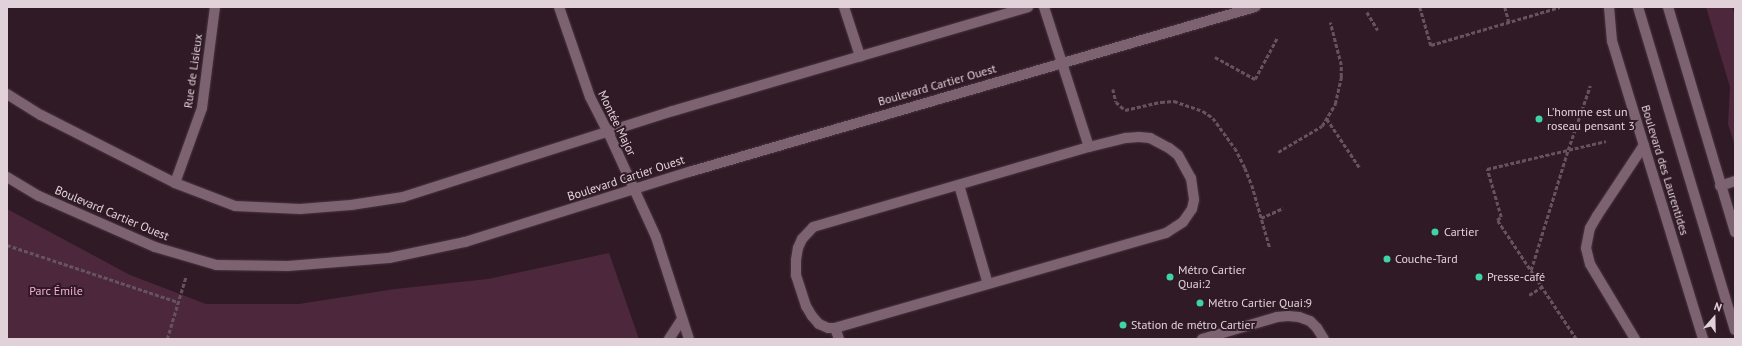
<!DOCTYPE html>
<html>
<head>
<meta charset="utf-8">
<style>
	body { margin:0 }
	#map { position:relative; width:1742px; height:346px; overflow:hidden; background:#301a26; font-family:"PT Sans",sans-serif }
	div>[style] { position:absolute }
	.green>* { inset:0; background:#4d283d }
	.path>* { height:2.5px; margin-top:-1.25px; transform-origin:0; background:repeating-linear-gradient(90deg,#67535e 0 4px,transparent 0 6px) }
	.roads { filter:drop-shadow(0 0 1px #47363f) drop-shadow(0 0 1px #47363f) }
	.service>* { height:10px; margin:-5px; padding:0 5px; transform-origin:5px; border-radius:5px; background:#7d6371 }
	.minor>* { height:10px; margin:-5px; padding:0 5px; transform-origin:5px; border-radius:5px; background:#7d6371 }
	.tertiary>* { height:10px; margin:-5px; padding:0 5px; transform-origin:5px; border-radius:5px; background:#7d6371 }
	.secondary>* { height:10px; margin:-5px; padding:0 5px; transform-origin:5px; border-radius:5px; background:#7d6371 }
	.dots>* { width:11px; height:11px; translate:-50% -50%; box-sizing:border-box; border:2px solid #301a26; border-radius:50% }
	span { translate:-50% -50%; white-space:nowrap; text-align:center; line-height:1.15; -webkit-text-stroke:4px #301a26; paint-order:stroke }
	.street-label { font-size:12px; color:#e1d2d9 }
	.poi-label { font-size:12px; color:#e1d2d9 }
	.left { translate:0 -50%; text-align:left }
	.park-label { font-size:12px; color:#f9aed6 }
	.frame { position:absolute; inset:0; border:8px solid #e1d2d9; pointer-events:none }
	.north { position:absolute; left:1694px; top:298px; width:40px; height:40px; -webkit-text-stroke:3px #301a26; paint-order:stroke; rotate:20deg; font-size:11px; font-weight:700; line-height:16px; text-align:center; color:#e1d2d9 }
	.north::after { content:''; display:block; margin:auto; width:14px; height:18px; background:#e1d2d9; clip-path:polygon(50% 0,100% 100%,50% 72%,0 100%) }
</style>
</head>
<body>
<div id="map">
	<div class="green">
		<i style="clip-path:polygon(1706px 7px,1732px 7px,1735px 16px,1735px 146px,1728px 124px,1730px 87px)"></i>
		<i style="clip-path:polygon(7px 209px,130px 275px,206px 304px,299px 304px,395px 289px,488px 279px,609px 253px,639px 339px,7px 339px)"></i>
	</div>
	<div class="path">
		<i style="left:1420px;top:7px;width:40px;rotate:74deg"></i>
		<i style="left:1431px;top:45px;width:134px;rotate:-16.4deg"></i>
		<i style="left:1505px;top:7px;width:16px;rotate:75deg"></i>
		<i style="left:1367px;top:12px;width:21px;rotate:59deg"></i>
		<i style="left:1215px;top:57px;width:46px;rotate:28.8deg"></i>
		<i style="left:1255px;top:79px;width:47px;rotate:-61.8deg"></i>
		<i style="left:1113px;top:89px;width:13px;rotate:77deg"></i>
		<i style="left:1116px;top:102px;width:12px;rotate:42deg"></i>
		<i style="left:1125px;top:110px;width:37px;rotate:-13deg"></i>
		<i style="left:1161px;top:102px;width:13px;rotate:-4deg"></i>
		<i style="left:1174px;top:101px;width:31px;rotate:19deg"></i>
		<i style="left:1203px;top:111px;width:12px;rotate:35deg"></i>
		<i style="left:1213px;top:118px;width:37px;rotate:54deg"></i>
		<i style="left:1235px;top:148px;width:22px;rotate:63deg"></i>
		<i style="left:1245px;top:168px;width:18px;rotate:68deg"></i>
		<i style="left:1252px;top:185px;width:66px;rotate:74.1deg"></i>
		<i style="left:1327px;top:119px;width:59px;rotate:56deg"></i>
		<i style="left:1278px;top:152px;width:51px;rotate:-30.6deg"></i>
		<i style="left:1322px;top:126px;width:26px;rotate:-59deg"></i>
		<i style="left:1335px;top:104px;width:28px;rotate:-77deg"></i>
		<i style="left:1341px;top:77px;width:12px;rotate:-90deg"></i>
		<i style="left:1341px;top:65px;width:44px;rotate:-104.3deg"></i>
		<i style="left:1261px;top:218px;width:24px;rotate:-24deg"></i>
		<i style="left:7px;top:245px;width:180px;rotate:18.4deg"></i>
		<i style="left:1531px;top:270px;width:126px;rotate:-72.9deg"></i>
		<i style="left:1568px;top:150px;width:68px;rotate:-71deg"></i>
		<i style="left:1529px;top:295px;width:15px;rotate:-32deg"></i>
		<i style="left:167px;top:339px;width:66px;rotate:-73.2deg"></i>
		<i style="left:1576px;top:339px;width:143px;rotate:-123.6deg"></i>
		<i style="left:1497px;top:220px;width:5px;rotate:-37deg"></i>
		<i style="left:1501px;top:217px;width:50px;rotate:-106.3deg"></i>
		<i style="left:1487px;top:169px;width:122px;rotate:-13.2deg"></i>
	</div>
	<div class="roads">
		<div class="service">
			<i style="left:1044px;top:7px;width:147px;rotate:72.2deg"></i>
			<i style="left:1638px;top:7px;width:337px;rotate:73.3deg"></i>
			<i style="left:1139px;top:137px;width:11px;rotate:5deg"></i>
			<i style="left:1150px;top:138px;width:21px;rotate:28deg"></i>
			<i style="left:1169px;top:148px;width:11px;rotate:38deg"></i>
			<i style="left:1178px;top:155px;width:26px;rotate:61deg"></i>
			<i style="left:1191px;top:178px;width:22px;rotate:82deg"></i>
			<i style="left:1194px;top:200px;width:9px;rotate:103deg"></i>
			<i style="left:1192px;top:209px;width:16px;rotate:125deg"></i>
			<i style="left:1183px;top:222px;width:20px;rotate:147deg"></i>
			<i style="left:1166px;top:233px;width:344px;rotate:164deg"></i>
			<i style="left:835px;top:328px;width:7px;rotate:180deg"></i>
			<i style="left:828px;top:328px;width:10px;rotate:-156deg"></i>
			<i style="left:819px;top:324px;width:11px;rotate:-131deg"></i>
			<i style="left:812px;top:316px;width:12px;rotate:-121deg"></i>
			<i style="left:806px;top:306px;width:33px;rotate:-108deg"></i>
			<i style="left:796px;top:275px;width:15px;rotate:-90deg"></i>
			<i style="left:796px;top:260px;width:12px;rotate:-81deg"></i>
			<i style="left:798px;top:248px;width:10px;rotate:-66deg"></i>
			<i style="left:802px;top:239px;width:16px;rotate:-47deg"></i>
			<i style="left:813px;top:227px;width:287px;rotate:-16.2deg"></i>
			<i style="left:1089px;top:147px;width:38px;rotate:-14deg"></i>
			<i style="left:1126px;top:138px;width:13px;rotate:-4deg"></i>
			<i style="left:959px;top:185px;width:103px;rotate:73.7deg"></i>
			<i style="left:1720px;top:186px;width:16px;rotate:-18deg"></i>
			<i style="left:835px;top:328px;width:12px;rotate:70deg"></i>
			<i style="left:669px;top:339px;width:24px;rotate:-57deg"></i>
			<i style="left:1202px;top:339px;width:78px;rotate:-16.3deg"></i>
			<i style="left:1277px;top:317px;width:11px;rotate:-5deg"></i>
			<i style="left:1288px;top:316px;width:11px;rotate:5deg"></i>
			<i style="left:1299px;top:317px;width:12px;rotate:20deg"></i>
			<i style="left:1310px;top:321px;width:10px;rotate:45deg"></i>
			<i style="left:1317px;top:328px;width:13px;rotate:58deg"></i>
			<i style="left:1635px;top:339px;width:87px;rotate:-121deg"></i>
			<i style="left:1590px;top:264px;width:16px;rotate:-104deg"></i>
			<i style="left:1586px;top:248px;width:20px;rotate:-79deg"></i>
			<i style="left:1590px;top:228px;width:14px;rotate:-60deg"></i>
			<i style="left:1597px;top:216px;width:85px;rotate:-56.5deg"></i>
		</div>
		<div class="minor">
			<i style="left:559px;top:7px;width:95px;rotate:71deg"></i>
			<i style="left:590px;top:97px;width:39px;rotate:63deg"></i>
			<i style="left:608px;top:132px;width:115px;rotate:65.4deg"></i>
			<i style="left:656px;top:237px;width:107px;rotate:72.1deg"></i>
			<i style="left:844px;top:7px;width:52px;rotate:71.9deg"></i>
			<i style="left:175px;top:183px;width:80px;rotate:-70.2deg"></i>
			<i style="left:202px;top:108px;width:102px;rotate:-82.7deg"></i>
		</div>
		<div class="tertiary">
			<i style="left:7px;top:94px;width:40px;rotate:32deg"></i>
			<i style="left:41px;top:115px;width:150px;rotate:26.9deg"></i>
			<i style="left:175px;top:183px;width:64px;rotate:21deg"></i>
			<i style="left:235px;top:206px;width:65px;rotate:2.6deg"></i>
			<i style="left:300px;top:209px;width:51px;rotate:-4.5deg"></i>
			<i style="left:351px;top:205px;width:53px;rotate:-8.7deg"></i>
			<i style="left:403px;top:197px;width:283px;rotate:-17.7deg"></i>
			<i style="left:673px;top:111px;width:370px;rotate:-16.3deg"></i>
			<i style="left:7px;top:177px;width:37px;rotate:31deg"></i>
			<i style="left:39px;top:196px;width:127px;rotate:23.7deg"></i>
			<i style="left:155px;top:247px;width:64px;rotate:16.4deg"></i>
			<i style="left:216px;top:265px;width:72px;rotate:0.8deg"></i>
			<i style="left:288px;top:266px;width:101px;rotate:-4.5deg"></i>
			<i style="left:389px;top:258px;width:78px;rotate:-11.9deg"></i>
			<i style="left:465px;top:242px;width:235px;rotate:-17.4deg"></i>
			<i style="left:689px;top:172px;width:590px;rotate:-16.25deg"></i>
		</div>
		<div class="secondary">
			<i style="left:1609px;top:7px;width:34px;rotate:85deg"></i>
			<i style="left:1612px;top:41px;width:312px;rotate:73deg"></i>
			<i style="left:1668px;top:7px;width:235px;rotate:73.4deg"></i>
		</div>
	</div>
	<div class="dots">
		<i style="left:1539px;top:119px;background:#3fd4a2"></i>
		<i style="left:1435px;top:232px;background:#3fd4a2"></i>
		<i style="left:1387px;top:259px;background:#3fd4a2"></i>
		<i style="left:1170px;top:277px;background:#3fd4a2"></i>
		<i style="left:1479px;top:277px;background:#3fd4a2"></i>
		<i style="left:1200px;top:303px;background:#3fd4a2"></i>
		<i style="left:1123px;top:325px;background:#3fd4a2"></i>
	</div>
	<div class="street-label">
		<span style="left:193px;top:71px;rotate:-82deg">Rue de Lisieux</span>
		<span style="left:937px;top:85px;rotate:-16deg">Boulevard Cartier Ouest</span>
		<span style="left:617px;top:123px;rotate:64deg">Montée Major</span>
		<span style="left:1665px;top:170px;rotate:73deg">Boulevard des Laurentides</span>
		<span style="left:626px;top:178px;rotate:-18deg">Boulevard Cartier Ouest</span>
		<span style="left:112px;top:213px;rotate:23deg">Boulevard Cartier Ouest</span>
	</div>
	<div class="poi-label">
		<span class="left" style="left:1547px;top:119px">L'homme est un<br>roseau pensant 3</span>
		<span class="left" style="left:1444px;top:232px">Cartier</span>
		<span class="left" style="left:1395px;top:259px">Couche-Tard</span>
		<span class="left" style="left:1178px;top:277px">Métro Cartier<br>Quai:2</span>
		<span class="left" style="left:1487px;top:277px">Presse-café</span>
		<span class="left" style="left:1208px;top:303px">Métro Cartier Quai:9</span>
		<span class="left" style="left:1131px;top:325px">Station de métro Cartier</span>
	</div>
	<div class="park-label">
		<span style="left:56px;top:291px">Parc Émile</span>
	</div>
	<div class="frame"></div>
	<div class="north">N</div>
</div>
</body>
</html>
